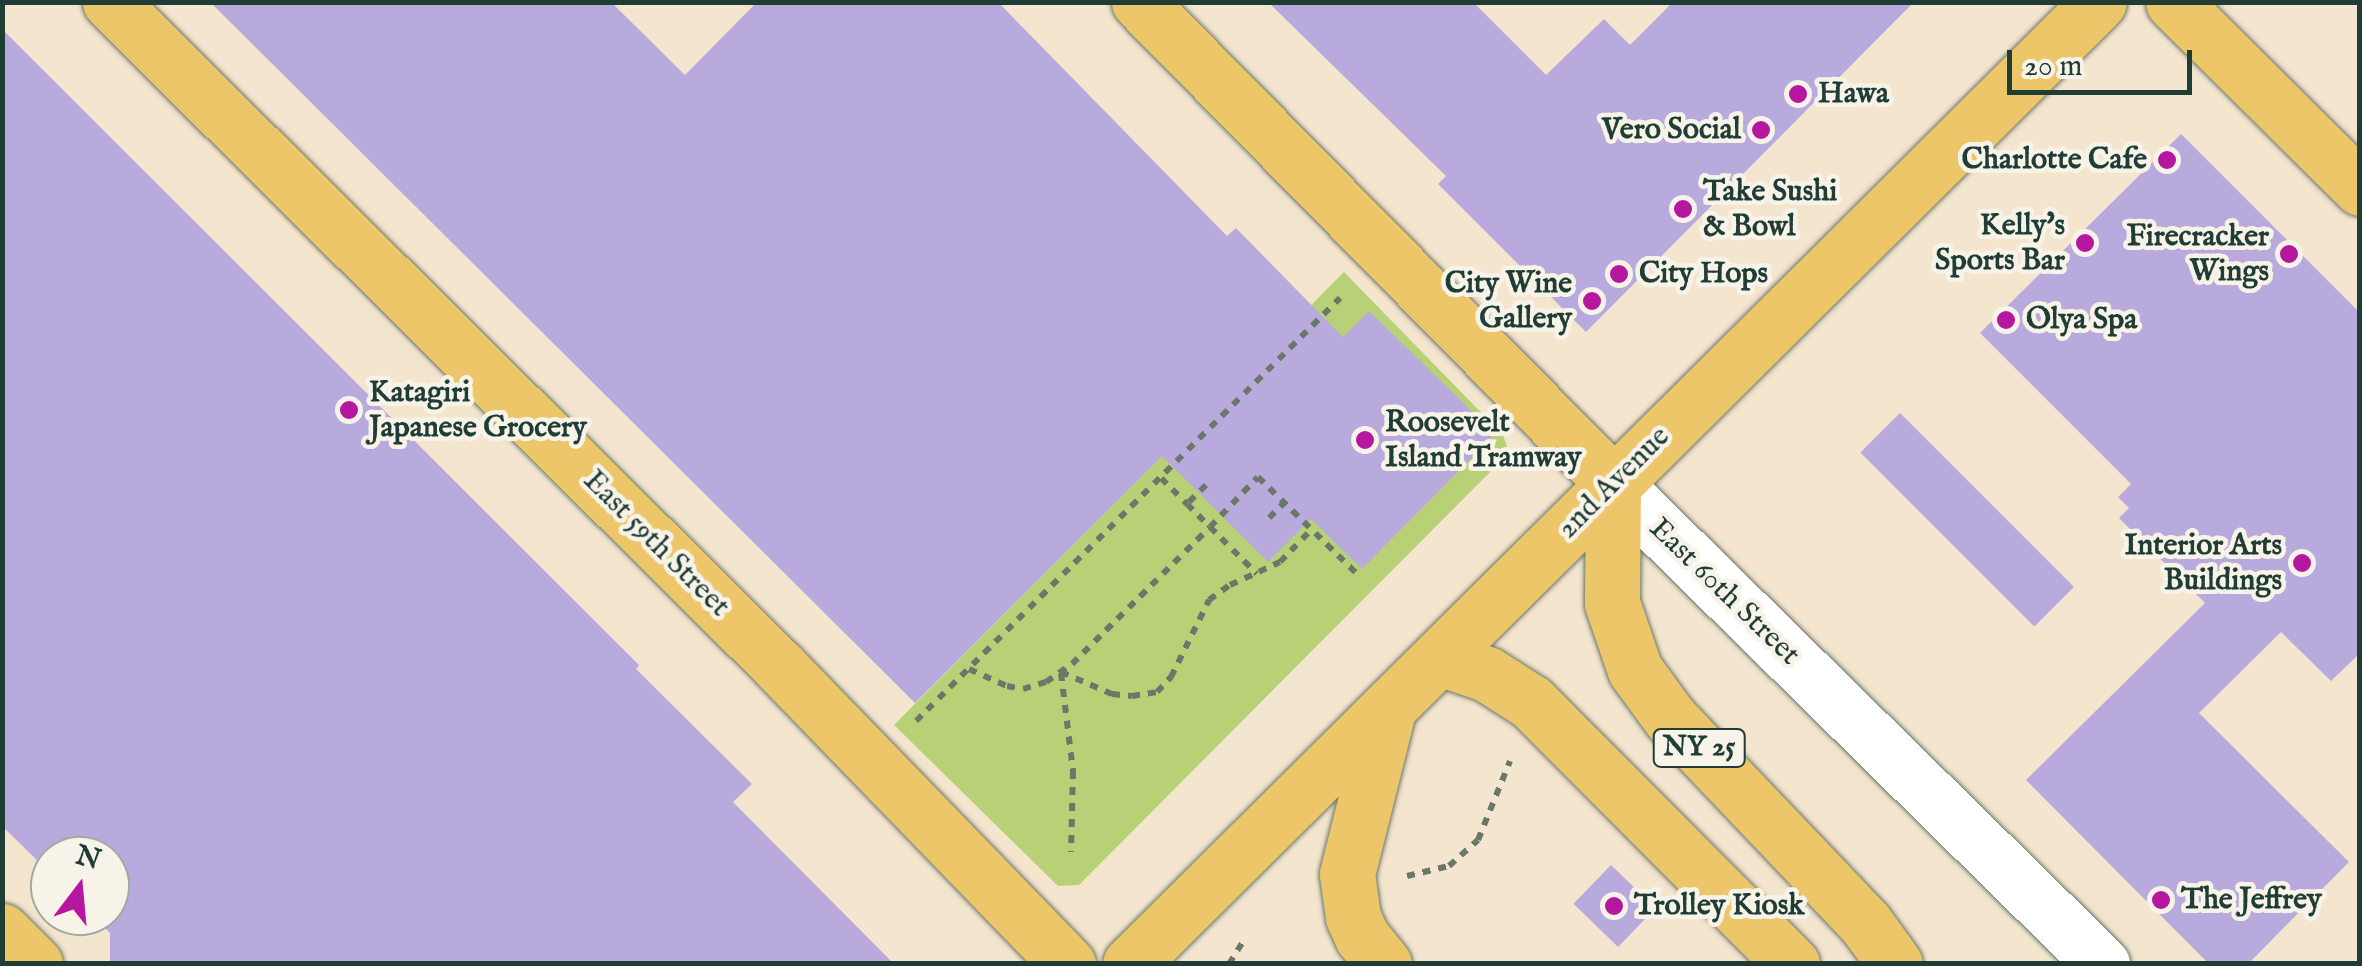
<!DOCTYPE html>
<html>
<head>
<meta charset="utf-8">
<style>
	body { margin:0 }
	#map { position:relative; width:2362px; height:966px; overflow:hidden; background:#f4e5cf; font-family:"IM FELL English",serif }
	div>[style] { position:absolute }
	.green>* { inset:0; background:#b8d176 }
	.building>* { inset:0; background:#b9aadd; transform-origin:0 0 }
	.path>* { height:6px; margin-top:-3px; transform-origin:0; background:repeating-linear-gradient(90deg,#6a786a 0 8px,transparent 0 16px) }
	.roads { filter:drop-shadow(0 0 2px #6a786a) drop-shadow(0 0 2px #6a786a) }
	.minor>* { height:55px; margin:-27.5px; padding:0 27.5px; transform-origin:27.5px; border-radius:27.5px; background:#fff }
	.major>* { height:55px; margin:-27.5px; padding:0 27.5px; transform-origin:27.5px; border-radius:27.5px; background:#ecc669 }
	.highway>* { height:55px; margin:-27.5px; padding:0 27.5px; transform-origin:27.5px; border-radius:27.5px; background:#ecc669 }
	.dots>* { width:28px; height:28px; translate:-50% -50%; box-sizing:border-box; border:5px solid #f7f3e8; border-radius:50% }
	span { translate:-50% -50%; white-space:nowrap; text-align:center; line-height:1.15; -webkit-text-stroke:9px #f7f3e8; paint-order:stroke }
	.shield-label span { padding:2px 8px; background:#f7f3e8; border:2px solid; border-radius:8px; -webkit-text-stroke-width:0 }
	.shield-label { font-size:28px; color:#1f3d34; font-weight:700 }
	.poi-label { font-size:30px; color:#1f3d34; font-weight:700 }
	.left { translate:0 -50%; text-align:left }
	.right { translate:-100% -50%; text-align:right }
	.street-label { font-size:30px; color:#1f3d34 }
	.frame { position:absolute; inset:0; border:5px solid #1f3d34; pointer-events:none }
	.north { position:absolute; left:30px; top:836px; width:100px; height:100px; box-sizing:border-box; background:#f7f3e8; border:2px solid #a1aaa0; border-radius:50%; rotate:16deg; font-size:28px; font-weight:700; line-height:40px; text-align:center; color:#1f3d34 }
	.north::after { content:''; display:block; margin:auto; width:35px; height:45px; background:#b5179e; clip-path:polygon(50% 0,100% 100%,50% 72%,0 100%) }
	.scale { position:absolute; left:2007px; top:50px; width:185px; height:45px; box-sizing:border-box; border:5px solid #1f3d34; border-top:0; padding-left:12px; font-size:30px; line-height:35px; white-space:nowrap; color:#1f3d34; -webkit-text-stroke:8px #f7f3e8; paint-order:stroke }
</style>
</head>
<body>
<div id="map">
	<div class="green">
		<i style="clip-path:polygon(1344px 272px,1503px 435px,1509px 453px,1079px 885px,1058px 886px,894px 725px)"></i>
	</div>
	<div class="building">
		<i style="clip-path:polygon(210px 2px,611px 2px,685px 75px,757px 2px,998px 2px,1227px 236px,1236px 228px,1343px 337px,1369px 311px,1495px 434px,1362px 569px,1311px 519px,1268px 562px,1162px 456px,915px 703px)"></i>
		<i style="clip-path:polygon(1268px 2px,1473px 2px,1546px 75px,1604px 19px,1630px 45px,1673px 2px,1914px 2px,1586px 332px,1438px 184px,1446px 176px)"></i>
		<i style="clip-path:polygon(2px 29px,639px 665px,636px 669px,752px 784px,733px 802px,894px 964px,110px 964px,110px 933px,93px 916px,110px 916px,110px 856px,50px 856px,50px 873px,2px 826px)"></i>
		<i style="clip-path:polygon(2181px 134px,2360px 313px,2360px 653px,2331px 681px,2281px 632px,2199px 713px,2349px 862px,2248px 964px,2209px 964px,2026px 780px,2205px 603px,2119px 518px,2129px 508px,2118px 497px,2131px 484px,1980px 333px)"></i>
		<i style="left:1900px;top:413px;width:246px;height:56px;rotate:45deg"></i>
		<i style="left:1611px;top:865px;width:62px;height:54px;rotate:44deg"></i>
	</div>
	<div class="path">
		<i style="left:1161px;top:478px;width:37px;rotate:45deg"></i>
		<i style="left:1206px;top:485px;width:27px;rotate:135deg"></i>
		<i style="left:1187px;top:504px;width:33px;rotate:45deg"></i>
		<i style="left:1210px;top:527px;width:69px;rotate:-46.2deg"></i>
		<i style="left:1258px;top:477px;width:140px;rotate:44.4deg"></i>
		<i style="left:1269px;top:518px;width:21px;rotate:-45deg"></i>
		<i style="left:969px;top:669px;width:42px;rotate:24.1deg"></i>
		<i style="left:1007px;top:686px;width:16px;rotate:11deg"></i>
		<i style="left:1023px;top:689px;width:24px;rotate:-17deg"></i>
		<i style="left:1046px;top:682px;width:32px;rotate:-35deg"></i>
		<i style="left:1072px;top:664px;width:194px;rotate:-44.8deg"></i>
		<i style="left:1210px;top:527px;width:66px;rotate:45deg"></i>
		<i style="left:1061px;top:672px;width:56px;rotate:23.3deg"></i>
		<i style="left:1112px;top:694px;width:20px;rotate:6deg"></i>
		<i style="left:1132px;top:696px;width:25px;rotate:-9deg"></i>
		<i style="left:1157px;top:692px;width:21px;rotate:-47deg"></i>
		<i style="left:1171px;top:677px;width:86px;rotate:-63.7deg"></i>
		<i style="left:1209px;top:600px;width:26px;rotate:-36deg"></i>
		<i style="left:1230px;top:585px;width:55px;rotate:-24.7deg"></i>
		<i style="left:1280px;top:562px;width:45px;rotate:-45.9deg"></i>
		<i style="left:1061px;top:673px;width:99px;rotate:83deg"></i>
		<i style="left:1073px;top:771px;width:81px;rotate:91.4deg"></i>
		<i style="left:916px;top:721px;width:599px;rotate:-44.93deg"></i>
		<i style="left:1407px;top:876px;width:43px;rotate:-13.4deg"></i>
		<i style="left:1449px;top:866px;width:39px;rotate:-42deg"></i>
		<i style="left:1478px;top:840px;width:85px;rotate:-67.9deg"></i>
		<i style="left:1229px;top:964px;width:28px;rotate:-58deg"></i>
	</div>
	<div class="roads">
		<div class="minor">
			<i style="left:1613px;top:483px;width:686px;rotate:44.53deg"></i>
		</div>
		<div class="major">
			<i style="left:110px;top:2px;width:941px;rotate:44.78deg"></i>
			<i style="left:778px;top:665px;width:417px;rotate:45.9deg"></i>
			<i style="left:1139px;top:2px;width:675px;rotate:45.42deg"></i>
			<i style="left:2173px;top:2px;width:264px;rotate:44.8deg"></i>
			<i style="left:2px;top:931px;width:47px;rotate:45deg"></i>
			<i style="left:1130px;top:964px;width:1365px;rotate:-44.79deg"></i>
		</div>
		<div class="highway">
			<i style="left:1613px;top:483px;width:120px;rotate:90.5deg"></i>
			<i style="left:1612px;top:603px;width:71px;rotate:71.1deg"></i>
			<i style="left:1635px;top:670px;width:59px;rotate:53.9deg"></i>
			<i style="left:1670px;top:718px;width:284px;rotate:46.4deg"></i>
			<i style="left:1866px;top:924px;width:49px;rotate:54.1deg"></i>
			<i style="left:1442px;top:659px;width:47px;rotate:18.4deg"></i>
			<i style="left:1487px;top:674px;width:52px;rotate:32.5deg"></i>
			<i style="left:1531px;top:702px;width:370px;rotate:45.1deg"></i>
			<i style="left:1384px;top:964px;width:35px;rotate:-129deg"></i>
			<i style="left:1362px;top:937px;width:22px;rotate:-114deg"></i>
			<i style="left:1353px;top:917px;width:43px;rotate:-97.9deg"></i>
			<i style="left:1347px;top:874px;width:168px;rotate:-75.9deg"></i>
		</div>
	</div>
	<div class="dots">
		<i style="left:1798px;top:94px;background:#b5179e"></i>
		<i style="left:1761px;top:130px;background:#b5179e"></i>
		<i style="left:2167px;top:160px;background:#b5179e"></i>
		<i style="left:1683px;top:209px;background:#b5179e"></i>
		<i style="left:2085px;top:243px;background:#b5179e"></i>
		<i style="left:2289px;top:254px;background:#b5179e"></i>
		<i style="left:1619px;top:274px;background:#b5179e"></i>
		<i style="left:1592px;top:301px;background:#b5179e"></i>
		<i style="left:2006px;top:320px;background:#b5179e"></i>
		<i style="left:349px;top:410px;background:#b5179e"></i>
		<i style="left:1365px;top:440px;background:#b5179e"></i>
		<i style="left:2302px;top:563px;background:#b5179e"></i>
		<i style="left:2161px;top:900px;background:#b5179e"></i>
		<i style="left:1614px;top:906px;background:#b5179e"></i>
	</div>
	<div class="shield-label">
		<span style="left:1699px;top:748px">NY 25</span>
	</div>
	<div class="poi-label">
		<span class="left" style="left:1818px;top:94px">Hawa</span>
		<span class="right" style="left:1741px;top:130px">Vero Social</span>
		<span class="right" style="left:2147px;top:160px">Charlotte Cafe</span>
		<span class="left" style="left:1703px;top:209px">Take Sushi<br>&amp; Bowl</span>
		<span class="right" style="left:2065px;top:243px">Kelly's<br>Sports Bar</span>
		<span class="right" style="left:2269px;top:254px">Firecracker<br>Wings</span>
		<span class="left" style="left:1639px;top:274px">City Hops</span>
		<span class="right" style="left:1572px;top:301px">City Wine<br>Gallery</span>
		<span class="left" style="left:2026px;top:320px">Olya Spa</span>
		<span class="left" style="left:369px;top:410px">Katagiri<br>Japanese Grocery</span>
		<span class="left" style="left:1385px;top:440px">Roosevelt<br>Island Tramway</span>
		<span class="right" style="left:2282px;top:563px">Interior Arts<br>Buildings</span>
		<span class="left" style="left:2181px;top:900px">The Jeffrey</span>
		<span class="left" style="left:1634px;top:906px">Trolley Kiosk</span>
	</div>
	<div class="street-label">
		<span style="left:1614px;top:483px;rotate:-45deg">2nd Avenue</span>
		<span style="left:656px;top:544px;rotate:45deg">East 59th Street</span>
		<span style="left:1724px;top:592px;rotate:44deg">East 60th Street</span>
	</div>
	<div class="frame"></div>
	<div class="north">N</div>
	<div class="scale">20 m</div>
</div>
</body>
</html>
